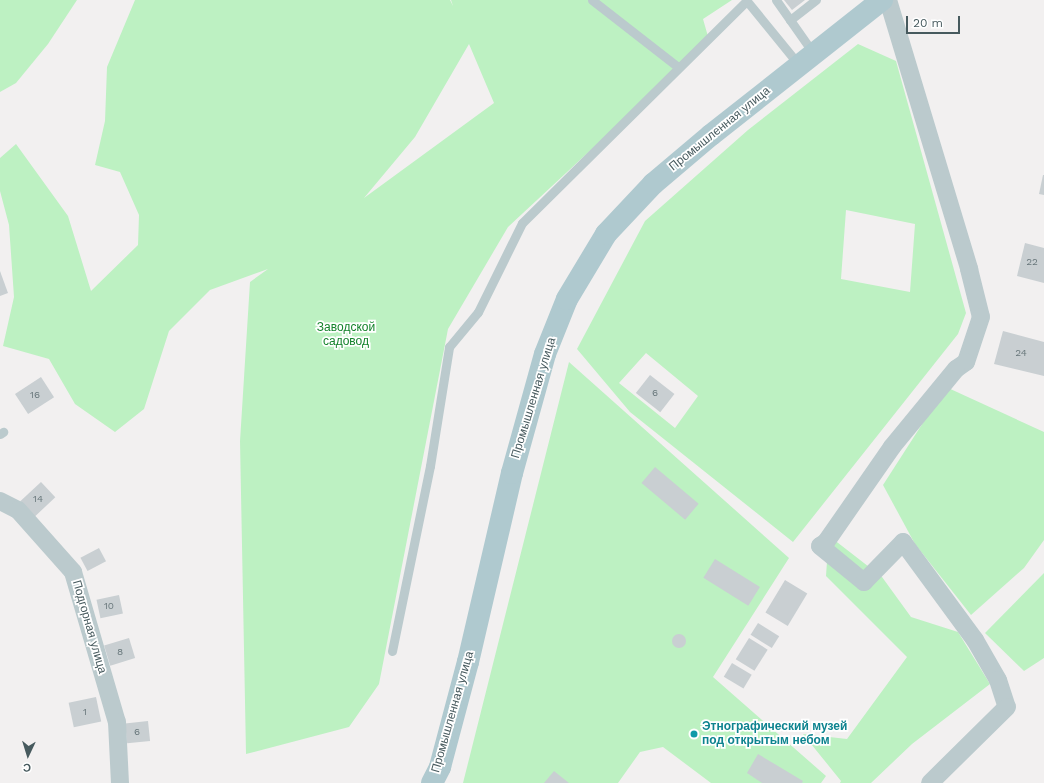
<!DOCTYPE html>
<html>
<head>
<meta charset="utf-8">
<style>
	body { margin:0 }
	#map { position:relative; width:1044px; height:783px; overflow:hidden; background:#f2f0f0; font-family:"Work Sans",sans-serif }
	div>[style] { position:absolute }
	.green>* { inset:0; background:#bdf1c2 }
	.building>* { inset:0; background:#c9cfd2; transform-origin:0 0 }
	.round { border-radius:50% }
	.service>* { height:9px; margin:-4.5px; padding:0 4.5px; transform-origin:4.5px; border-radius:4.5px; background:#bbcacd }
	.minor>* { height:18px; margin:-9px; padding:0 9px; transform-origin:9px; border-radius:9px; background:#bbcacd }
	.primary>* { height:22px; margin:-11px; padding:0 11px; transform-origin:11px; border-radius:11px; background:#afc9cf }
	.dots>* { width:11px; height:11px; translate:-50% -50%; box-sizing:border-box; border:2px solid #fff; border-radius:50% }
	span { translate:-50% -50%; white-space:nowrap; text-align:center; line-height:1.15; -webkit-text-stroke:3.5px #fff; paint-order:stroke }
	.number-label { font-size:10px; color:#68777b }
	.number-label span { -webkit-text-stroke-width:0 }
	.street-label { font-size:12px; color:#475a5e }
	.park-label { font-size:12px; color:#14832b }
	.culture-label { font-size:12px; color:#0d838f; font-weight:700 }
	.left { translate:0 -50%; text-align:left }
	.north { position:absolute; left:8px; top:735px; width:40px; height:40px; -webkit-text-stroke:3px #fff; paint-order:stroke; rotate:184deg; font-size:11px; font-weight:700; line-height:16px; text-align:center; color:#475a5e }
	.north::after { content:''; display:block; margin:auto; width:14px; height:18px; background:#475a5e; clip-path:polygon(50% 0,100% 100%,50% 72%,0 100%) }
	.scale { position:absolute; left:906px; top:16px; width:54px; height:18px; box-sizing:border-box; border:2px solid #475a5e; border-top:0; padding-left:5px; font-size:12px; line-height:14px; white-space:nowrap; color:#475a5e; -webkit-text-stroke:3px #fff; paint-order:stroke }
</style>
</head>
<body>
<div id="map">
	<div class="green">
		<i style="clip-path:polygon(0 0,77px 0,48px 44px,16px 83px,0 92px)"></i>
		<i style="clip-path:polygon(evenodd,135px 0,450px 0,453px 6px,451px 0,732px 0,703px 19px,709px 40px,508px 227px,448px 329px,379px 684px,349px 727px,246px 754px,240px 441px,250px 282px,268px 269px,210px 290px,169px 331px,144px 409px,115px 432px,75px 404px,49px 359px,3px 346px,14px 297px,9px 225px,0 191px,0 158px,16px 144px,68px 216px,91px 291px,138px 245px,139px 215px,120px 172px,95px 165px,105px 121px,107px 67px,135px 0,469px 44px,494px 103px,364px 198px,415px 137px,469px 44px)"></i>
		<i style="clip-path:polygon(evenodd,858px 44px,896px 61px,966px 313px,958px 334px,793px 542px,630px 412px,577px 349px,645px 221px,748px 130px,858px 44px,846px 210px,915px 224px,910px 292px,841px 279px,846px 210px,858px 44px,646px 353px,698px 396px,675px 428px,619px 383px,646px 353px)"></i>
		<i style="clip-path:polygon(569px 362px,789px 558px,713px 677px,826px 776px,821px 783px,711px 783px,663px 747px,640px 752px,618px 783px,463px 783px)"></i>
		<i style="clip-path:polygon(946px 387px,1044px 432px,1044px 540px,1024px 568px,971px 615px,915px 544px,883px 485px)"></i>
		<i style="clip-path:polygon(833px 539px,882px 577px,911px 617px,958px 632px,990px 684px,912px 744px,871px 783px,840px 783px,841px 781px,803px 734px,847px 739px,907px 657px,826px 576px,828px 547px)"></i>
		<i style="clip-path:polygon(1044px 573px,1044px 658px,1024px 671px,985px 633px)"></i>
	</div>
	<div class="building">
		<i style="clip-path:polygon(784px 0,805px 0,792px 10px)"></i>
		<i style="clip-path:polygon(1043px 175px,1044px 175px,1044px 195px,1039px 194px)"></i>
		<i style="clip-path:polygon(1025px 243px,1044px 248px,1044px 283px,1017px 276px)"></i>
		<i style="clip-path:polygon(0 271px,8px 293px,0 296px)"></i>
		<i style="clip-path:polygon(1003px 331px,1044px 342px,1044px 376px,994px 364px)"></i>
		<i style="left:650px;top:375px;width:31px;height:23px;rotate:38deg"></i>
		<i style="left:41px;top:377px;width:24px;height:31px;rotate:57deg"></i>
		<i style="left:655px;top:467px;width:57px;height:21px;rotate:40deg"></i>
		<i style="left:41px;top:482px;width:21px;height:28px;rotate:47deg"></i>
		<i style="left:99px;top:548px;width:15px;height:21px;rotate:62deg"></i>
		<i style="left:715px;top:559px;width:53px;height:22px;rotate:32deg"></i>
		<i style="left:785px;top:580px;width:26px;height:38px;rotate:31deg"></i>
		<i style="left:119px;top:595px;width:19px;height:23px;rotate:78deg"></i>
		<i style="left:758px;top:623px;width:25px;height:14px;rotate:32deg"></i>
		<i class="round" style="left:672px;top:634px;width:14px;height:14px"></i>
		<i style="left:129px;top:638px;width:21px;height:26px;rotate:73deg"></i>
		<i style="left:749px;top:638px;width:22px;height:25px;rotate:32deg"></i>
		<i style="left:732px;top:663px;width:23px;height:16px;rotate:31deg"></i>
		<i style="left:96px;top:697px;width:25px;height:28px;rotate:78deg"></i>
		<i style="left:148px;top:721px;width:20px;height:23px;rotate:84deg"></i>
		<i style="clip-path:polygon(758px 754px,803px 781px,802px 783px,762px 783px,747px 773px)"></i>
		<i style="clip-path:polygon(554px 771px,569px 783px,544px 783px)"></i>
	</div>
	<div class="service">
		<i style="left:592px;top:0;width:109px;rotate:37.9deg"></i>
		<i style="left:746px;top:0;width:84px;rotate:50.8deg"></i>
		<i style="left:776px;top:0;width:66px;rotate:54.9deg"></i>
		<i style="left:790px;top:20px;width:33px;rotate:-38deg"></i>
		<i style="left:0;top:434px;width:4px;rotate:-34deg"></i>
		<i style="left:392px;top:651px;width:189px;rotate:-78.4deg"></i>
		<i style="left:430px;top:466px;width:121px;rotate:-80.9deg"></i>
		<i style="left:449px;top:347px;width:45px;rotate:-50.4deg"></i>
		<i style="left:478px;top:312px;width:99px;rotate:-63.7deg"></i>
		<i style="left:522px;top:223px;width:315px;rotate:-44.7deg"></i>
	</div>
	<div class="minor">
		<i style="left:888px;top:0;width:281px;rotate:73.2deg"></i>
		<i style="left:969px;top:269px;width:49px;rotate:76deg"></i>
		<i style="left:981px;top:317px;width:47px;rotate:108.4deg"></i>
		<i style="left:966px;top:362px;width:12px;rotate:145deg"></i>
		<i style="left:956px;top:369px;width:101px;rotate:129.4deg"></i>
		<i style="left:892px;top:447px;width:116px;rotate:124.8deg"></i>
		<i style="left:826px;top:542px;width:7px;rotate:146deg"></i>
		<i style="left:820px;top:546px;width:57px;rotate:39.3deg"></i>
		<i style="left:864px;top:582px;width:56px;rotate:-45.7deg"></i>
		<i style="left:903px;top:542px;width:122px;rotate:53.7deg"></i>
		<i style="left:975px;top:640px;width:46px;rotate:60.1deg"></i>
		<i style="left:998px;top:680px;width:28px;rotate:72deg"></i>
		<i style="left:1007px;top:707px;width:108px;rotate:135.4deg"></i>
		<i style="left:0;top:501px;width:20px;rotate:27deg"></i>
		<i style="left:18px;top:510px;width:83px;rotate:48.4deg"></i>
		<i style="left:73px;top:572px;width:156px;rotate:73.7deg"></i>
		<i style="left:117px;top:722px;width:61px;rotate:87.2deg"></i>
	</div>
	<div class="primary">
		<i style="left:432px;top:783px;width:18px;rotate:-63deg"></i>
		<i style="left:440px;top:767px;width:109px;rotate:-75.1deg"></i>
		<i style="left:468px;top:662px;width:194px;rotate:-76.9deg"></i>
		<i style="left:512px;top:473px;width:123px;rotate:-74.5deg"></i>
		<i style="left:545px;top:354px;width:59px;rotate:-68.2deg"></i>
		<i style="left:567px;top:299px;width:76px;rotate:-59deg"></i>
		<i style="left:606px;top:234px;width:69px;rotate:-46.8deg"></i>
		<i style="left:653px;top:184px;width:76px;rotate:-40.2deg"></i>
		<i style="left:711px;top:135px;width:218px;rotate:-38.3deg"></i>
	</div>
	<div class="dots">
		<i style="left:694px;top:734px;background:#0f9aa8"></i>
	</div>
	<div class="number-label">
		<span style="left:1032px;top:262px">22</span>
		<span style="left:1021px;top:353px">24</span>
		<span style="left:655px;top:393px">6</span>
		<span style="left:35px;top:395px">16</span>
		<span style="left:38px;top:499px">14</span>
		<span style="left:109px;top:606px">10</span>
		<span style="left:120px;top:652px">8</span>
		<span style="left:85px;top:712px">1</span>
		<span style="left:137px;top:732px">6</span>
	</div>
	<div class="street-label">
		<span style="left:720px;top:129px;rotate:-39deg">Промышленная улица</span>
		<span style="left:534px;top:398px;rotate:-73deg">Промышленная улица</span>
		<span style="left:89px;top:627px;rotate:74deg">Подгорная улица</span>
		<span style="left:453px;top:712px;rotate:-74deg">Промышленная улица</span>
	</div>
	<div class="park-label">
		<span style="left:346px;top:335px">Заводской<br>садовод</span>
	</div>
	<div class="culture-label">
		<span class="left" style="left:702px;top:734px">Этнографический музей<br>под открытым небом</span>
	</div>
	<div class="north">С</div>
	<div class="scale">20 m</div>
</div>
</body>
</html>
